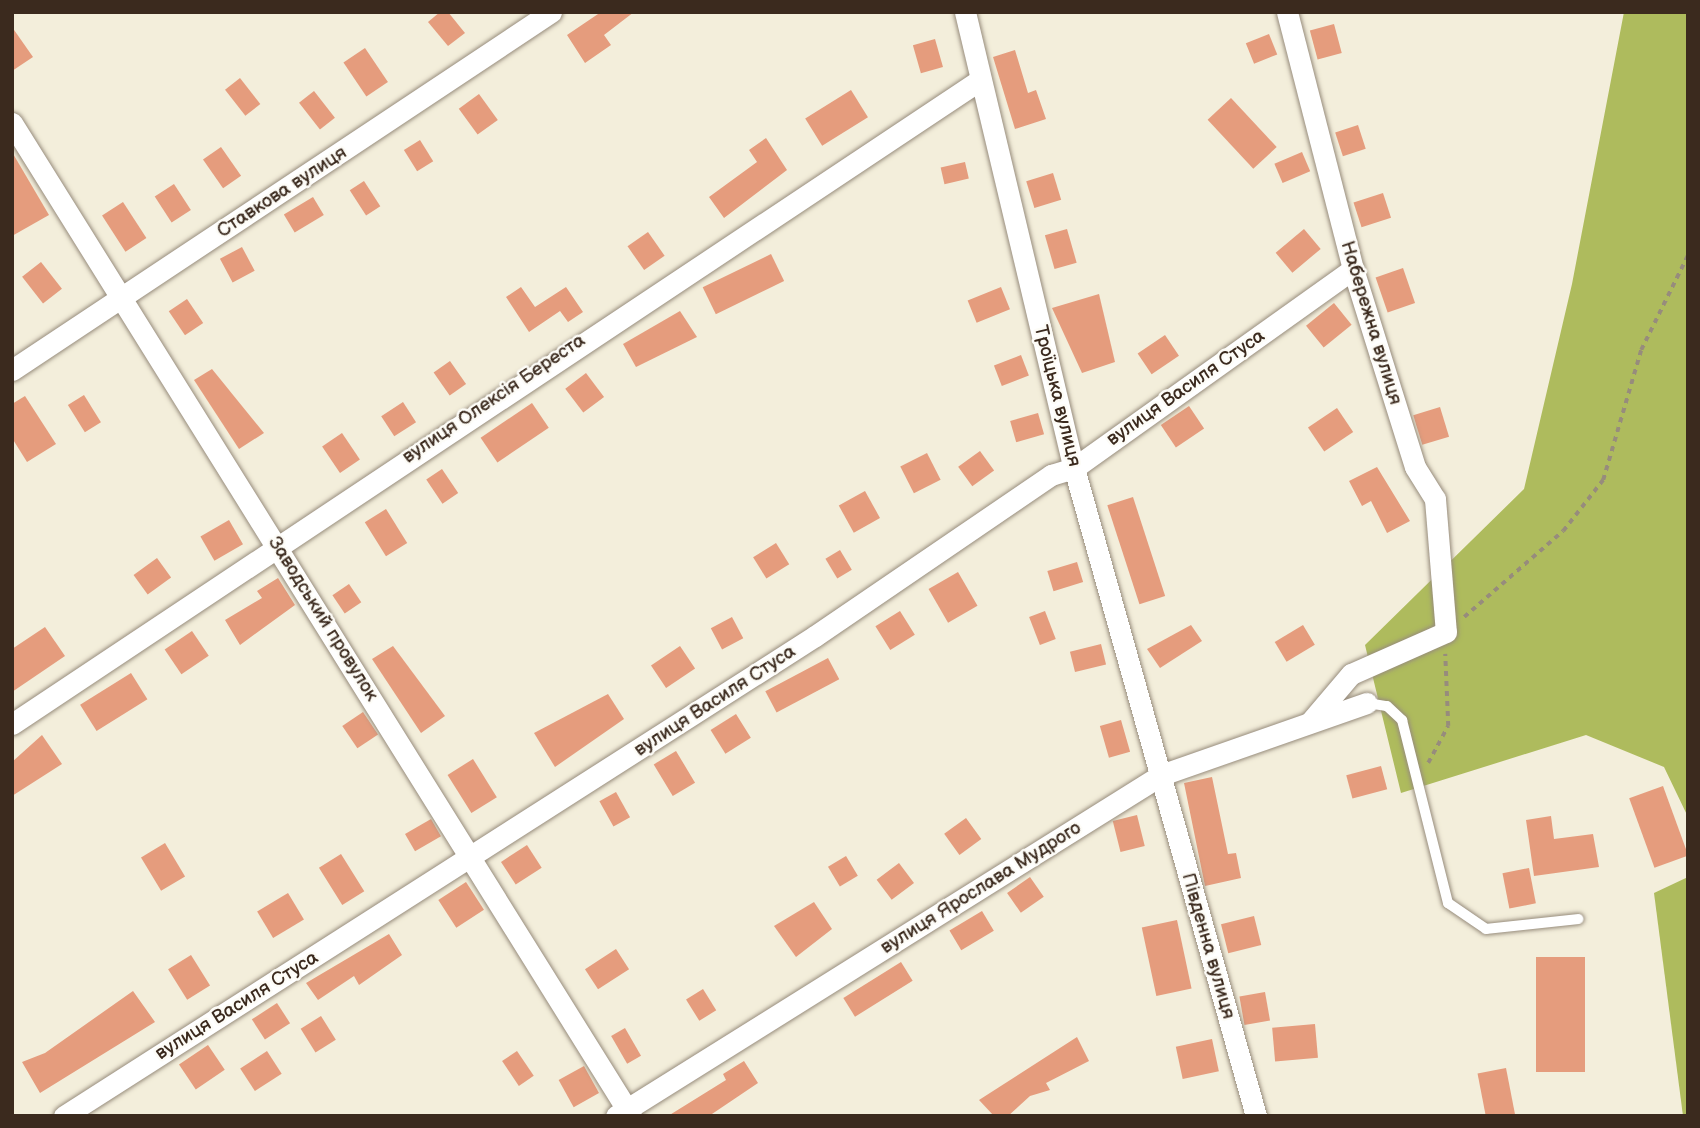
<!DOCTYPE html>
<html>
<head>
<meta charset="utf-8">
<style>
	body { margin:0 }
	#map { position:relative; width:1700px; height:1128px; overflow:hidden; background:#f3eedb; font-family:"Balsamiq Sans",sans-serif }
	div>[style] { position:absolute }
	.green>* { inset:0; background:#aebb5d }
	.building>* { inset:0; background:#e59c7d; transform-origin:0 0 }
	.path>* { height:3.5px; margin-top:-1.75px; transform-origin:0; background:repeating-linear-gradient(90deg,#978c7c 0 5px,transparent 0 10px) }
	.roads { filter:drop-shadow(0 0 2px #978c7c) drop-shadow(0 0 2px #978c7c) }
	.service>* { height:10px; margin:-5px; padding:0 5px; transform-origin:5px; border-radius:5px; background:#fff }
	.minor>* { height:21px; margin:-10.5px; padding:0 10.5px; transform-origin:10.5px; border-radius:10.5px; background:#fff }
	span { translate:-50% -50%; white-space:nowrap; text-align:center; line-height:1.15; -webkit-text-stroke:5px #fdfcf7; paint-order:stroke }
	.street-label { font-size:19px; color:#3b2a1e }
	.frame { position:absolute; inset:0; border:14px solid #3b2a1e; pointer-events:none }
</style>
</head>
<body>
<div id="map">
	<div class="green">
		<i style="clip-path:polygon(1624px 12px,1688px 12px,1688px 817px,1664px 767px,1586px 735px,1401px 793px,1365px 645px,1524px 489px,1572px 284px)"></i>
		<i style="clip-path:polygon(1688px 877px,1688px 1116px,1683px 1116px,1654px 893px)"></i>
	</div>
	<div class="building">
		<i style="clip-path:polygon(440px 12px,448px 12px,465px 33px,448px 46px,428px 22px)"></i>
		<i style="clip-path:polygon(601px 12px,634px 12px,604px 35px,611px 45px,585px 63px,567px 35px)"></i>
		<i style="left:1334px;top:24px;width:30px;height:25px;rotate:75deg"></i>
		<i style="clip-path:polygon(12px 27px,33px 57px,12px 71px)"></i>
		<i style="left:1269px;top:34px;width:22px;height:25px;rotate:68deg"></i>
		<i style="left:935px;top:39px;width:29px;height:23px;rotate:74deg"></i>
		<i style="left:365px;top:48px;width:41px;height:26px;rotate:56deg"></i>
		<i style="clip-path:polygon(1015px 50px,1028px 93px,1036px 90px,1046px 119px,1015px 129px,993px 57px)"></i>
		<i style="left:240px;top:78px;width:33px;height:19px;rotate:52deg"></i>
		<i style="left:851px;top:90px;width:32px;height:54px;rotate:58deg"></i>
		<i style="left:314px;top:91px;width:34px;height:19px;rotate:52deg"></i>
		<i style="left:479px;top:94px;width:32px;height:25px;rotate:54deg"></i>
		<i style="left:1231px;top:98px;width:67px;height:32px;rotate:47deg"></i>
		<i style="left:1358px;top:125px;width:25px;height:24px;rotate:72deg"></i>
		<i style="clip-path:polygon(766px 138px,787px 170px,724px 218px,709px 197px,757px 162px,749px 150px)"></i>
		<i style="left:420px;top:140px;width:25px;height:19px;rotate:58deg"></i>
		<i style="left:221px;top:147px;width:35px;height:22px;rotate:55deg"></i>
		<i style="clip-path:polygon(12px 152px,49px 215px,12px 236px)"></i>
		<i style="left:1302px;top:152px;width:21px;height:30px;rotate:67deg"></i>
		<i style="left:965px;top:162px;width:17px;height:25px;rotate:77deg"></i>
		<i style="left:1053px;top:173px;width:28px;height:28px;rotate:73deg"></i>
		<i style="left:364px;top:181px;width:30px;height:17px;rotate:57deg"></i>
		<i style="left:174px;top:184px;width:31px;height:23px;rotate:57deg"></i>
		<i style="left:1383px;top:193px;width:26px;height:31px;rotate:72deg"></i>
		<i style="left:313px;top:197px;width:21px;height:34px;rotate:59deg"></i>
		<i style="left:123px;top:202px;width:43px;height:25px;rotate:57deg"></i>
		<i style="left:1067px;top:229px;width:35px;height:23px;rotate:74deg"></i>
		<i style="left:1304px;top:229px;width:26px;height:37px;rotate:50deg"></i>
		<i style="left:648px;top:232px;width:29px;height:25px;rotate:55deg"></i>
		<i style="left:242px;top:247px;width:27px;height:25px;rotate:62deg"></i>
		<i style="left:771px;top:254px;width:30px;height:76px;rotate:64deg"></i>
		<i style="left:41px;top:262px;width:34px;height:24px;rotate:52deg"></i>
		<i style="left:1403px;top:268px;width:37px;height:29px;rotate:71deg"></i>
		<i style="clip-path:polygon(521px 287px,535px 307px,566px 287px,583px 312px,568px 322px,560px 311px,529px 332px,506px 297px)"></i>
		<i style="left:1001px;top:287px;width:24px;height:36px;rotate:68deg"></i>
		<i style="clip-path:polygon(1099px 294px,1115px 362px,1082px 373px,1052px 308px)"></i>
		<i style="left:187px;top:299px;width:29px;height:22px;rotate:56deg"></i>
		<i style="left:1334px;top:303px;width:28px;height:36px;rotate:51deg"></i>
		<i style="clip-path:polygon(680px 311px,697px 337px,636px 367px,623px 344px)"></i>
		<i style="left:1165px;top:335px;width:25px;height:33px;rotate:56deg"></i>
		<i style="left:1021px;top:355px;width:22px;height:29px;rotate:69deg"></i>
		<i style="left:450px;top:361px;width:28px;height:20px;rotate:55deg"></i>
		<i style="clip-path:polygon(212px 369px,264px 433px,239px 449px,194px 380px)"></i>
		<i style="left:586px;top:373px;width:30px;height:26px;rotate:53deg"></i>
		<i style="left:84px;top:395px;width:32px;height:19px;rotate:58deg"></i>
		<i style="clip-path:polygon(25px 396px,56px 444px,27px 462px,12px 438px,12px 404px)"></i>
		<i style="left:403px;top:402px;width:24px;height:26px;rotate:57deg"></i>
		<i style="left:532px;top:403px;width:30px;height:62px;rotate:56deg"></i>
		<i style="left:1189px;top:406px;width:27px;height:34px;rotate:56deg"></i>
		<i style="left:1440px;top:407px;width:31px;height:28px;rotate:73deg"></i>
		<i style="left:1337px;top:408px;width:29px;height:35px;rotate:56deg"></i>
		<i style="left:1038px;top:413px;width:22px;height:29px;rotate:74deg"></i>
		<i style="left:342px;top:433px;width:32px;height:24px;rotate:56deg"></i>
		<i style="left:980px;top:451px;width:24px;height:27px;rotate:54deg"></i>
		<i style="left:927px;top:453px;width:30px;height:30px;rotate:63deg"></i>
		<i style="clip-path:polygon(1377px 467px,1410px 521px,1387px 533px,1371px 501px,1362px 506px,1349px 481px)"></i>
		<i style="left:442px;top:469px;width:29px;height:19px;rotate:56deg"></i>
		<i style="left:865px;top:491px;width:31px;height:30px;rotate:61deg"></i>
		<i style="left:1133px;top:497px;width:104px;height:27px;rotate:72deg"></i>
		<i style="left:386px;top:509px;width:40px;height:25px;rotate:58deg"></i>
		<i style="left:229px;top:520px;width:28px;height:33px;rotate:60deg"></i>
		<i style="left:776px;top:543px;width:25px;height:27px;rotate:58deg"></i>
		<i style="left:840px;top:550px;width:23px;height:17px;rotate:59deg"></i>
		<i style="left:157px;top:558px;width:24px;height:29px;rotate:54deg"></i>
		<i style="left:1077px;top:562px;width:21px;height:31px;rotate:73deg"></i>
		<i style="left:958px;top:572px;width:39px;height:34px;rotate:60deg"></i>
		<i style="clip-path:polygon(278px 578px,295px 605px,240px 645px,225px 620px,262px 598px,257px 591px)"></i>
		<i style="left:349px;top:584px;width:22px;height:20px;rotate:56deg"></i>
		<i style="left:900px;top:611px;width:28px;height:29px;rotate:58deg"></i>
		<i style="left:1045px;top:611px;width:30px;height:17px;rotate:69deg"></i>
		<i style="left:732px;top:617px;width:24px;height:24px;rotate:62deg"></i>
		<i style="clip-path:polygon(1191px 625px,1202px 641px,1160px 668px,1147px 649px)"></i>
		<i style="left:1303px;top:625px;width:23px;height:33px;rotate:59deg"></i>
		<i style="clip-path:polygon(45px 627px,65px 656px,12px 692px,12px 649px)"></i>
		<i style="left:192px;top:631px;width:30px;height:33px;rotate:56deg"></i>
		<i style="left:1101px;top:644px;width:21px;height:32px;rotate:76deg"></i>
		<i style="clip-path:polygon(393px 646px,445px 716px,421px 733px,372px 659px)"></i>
		<i style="left:680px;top:646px;width:27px;height:35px;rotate:56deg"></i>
		<i style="left:828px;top:658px;width:24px;height:71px;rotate:62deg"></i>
		<i style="left:131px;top:673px;width:31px;height:60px;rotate:58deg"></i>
		<i style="clip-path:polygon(608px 694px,624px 719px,555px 767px,534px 733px)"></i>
		<i style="left:363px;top:712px;width:27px;height:25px;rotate:56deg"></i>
		<i style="left:736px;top:714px;width:28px;height:30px;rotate:58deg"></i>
		<i style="left:1121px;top:720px;width:33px;height:22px;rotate:74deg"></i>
		<i style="clip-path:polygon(42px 735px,62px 764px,12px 796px,12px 762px)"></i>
		<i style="left:676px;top:751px;width:37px;height:26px;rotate:59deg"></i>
		<i style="left:473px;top:759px;width:45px;height:30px;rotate:58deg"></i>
		<i style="left:1381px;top:766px;width:24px;height:36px;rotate:75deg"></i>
		<i style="clip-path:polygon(1212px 777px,1228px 854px,1236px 853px,1241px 878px,1205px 886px,1184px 783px)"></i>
		<i style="left:1663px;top:786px;width:74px;height:36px;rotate:70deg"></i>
		<i style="left:616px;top:792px;width:29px;height:19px;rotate:61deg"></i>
		<i style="left:1137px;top:815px;width:32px;height:25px;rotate:76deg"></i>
		<i style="clip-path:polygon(1551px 816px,1554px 839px,1593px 834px,1599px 867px,1534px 876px,1526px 820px)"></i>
		<i style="left:966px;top:818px;width:26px;height:27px;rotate:54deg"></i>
		<i style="left:431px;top:819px;width:20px;height:30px;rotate:60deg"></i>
		<i style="left:165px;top:843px;width:39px;height:28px;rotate:59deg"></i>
		<i style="left:527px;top:845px;width:27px;height:31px;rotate:57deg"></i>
		<i style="left:341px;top:854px;width:44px;height:26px;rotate:58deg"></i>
		<i style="left:846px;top:856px;width:23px;height:21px;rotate:59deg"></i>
		<i style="left:899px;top:863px;width:25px;height:28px;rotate:53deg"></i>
		<i style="left:1529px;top:868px;width:36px;height:27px;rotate:79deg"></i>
		<i style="left:1030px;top:877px;width:24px;height:28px;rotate:55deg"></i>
		<i style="left:466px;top:882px;width:33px;height:33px;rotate:57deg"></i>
		<i style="left:288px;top:893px;width:31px;height:36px;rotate:59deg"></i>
		<i style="clip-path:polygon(814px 902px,832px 929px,796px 957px,774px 926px)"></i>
		<i style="left:982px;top:911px;width:23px;height:38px;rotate:59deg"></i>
		<i style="left:1254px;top:916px;width:30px;height:34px;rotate:76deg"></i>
		<i style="left:1177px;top:920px;width:70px;height:36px;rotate:78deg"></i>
		<i style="clip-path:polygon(389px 934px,402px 955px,359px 985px,354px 976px,318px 1000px,306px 983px)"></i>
		<i style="left:616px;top:949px;width:24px;height:37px;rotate:57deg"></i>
		<i style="left:191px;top:955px;width:36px;height:27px;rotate:58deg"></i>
		<i style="left:1536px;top:957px;width:49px;height:115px"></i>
		<i style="left:901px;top:962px;width:22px;height:68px;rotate:58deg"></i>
		<i style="left:703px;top:989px;width:25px;height:20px;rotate:58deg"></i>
		<i style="clip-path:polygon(133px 991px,155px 1022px,40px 1093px,22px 1062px,45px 1053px)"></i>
		<i style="left:1265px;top:992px;width:29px;height:26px;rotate:80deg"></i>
		<i style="left:277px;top:1003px;width:24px;height:30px;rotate:57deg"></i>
		<i style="left:321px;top:1016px;width:28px;height:24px;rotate:58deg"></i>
		<i style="left:1315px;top:1024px;width:34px;height:43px;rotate:85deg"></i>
		<i style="left:625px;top:1028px;width:32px;height:16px;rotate:60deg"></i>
		<i style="clip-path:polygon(1077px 1037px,1089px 1061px,1046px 1083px,1050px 1090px,1030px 1096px,1008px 1116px,994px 1116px,979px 1100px)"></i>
		<i style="left:1212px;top:1039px;width:33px;height:37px;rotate:78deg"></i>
		<i style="left:208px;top:1045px;width:30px;height:35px;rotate:56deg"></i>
		<i style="left:267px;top:1051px;width:27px;height:32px;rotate:57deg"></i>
		<i style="left:517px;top:1051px;width:30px;height:18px;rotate:56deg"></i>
		<i style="clip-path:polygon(744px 1061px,758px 1083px,709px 1116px,668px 1116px,726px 1080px,723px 1074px)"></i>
		<i style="left:584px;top:1066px;width:31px;height:29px;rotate:61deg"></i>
		<i style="left:1506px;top:1068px;width:49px;height:29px;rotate:79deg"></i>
	</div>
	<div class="path">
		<i style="left:1464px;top:617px;width:131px;rotate:-41deg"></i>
		<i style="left:1563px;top:531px;width:65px;rotate:-51.9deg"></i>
		<i style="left:1603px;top:480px;width:135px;rotate:-73.7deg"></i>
		<i style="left:1641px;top:350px;width:106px;rotate:-63.7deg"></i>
		<i style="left:1428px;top:763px;width:42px;rotate:-61.6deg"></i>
		<i style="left:1448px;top:726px;width:72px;rotate:-92.4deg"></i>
	</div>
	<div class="roads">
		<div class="service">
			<i style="left:1367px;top:703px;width:20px;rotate:9deg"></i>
			<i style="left:1387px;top:706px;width:21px;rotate:43deg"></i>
			<i style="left:1402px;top:720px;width:189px;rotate:75.9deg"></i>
			<i style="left:1448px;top:903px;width:46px;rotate:34.4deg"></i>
			<i style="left:1486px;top:929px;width:93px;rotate:-6.2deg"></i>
		</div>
		<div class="minor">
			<i style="left:965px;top:12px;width:469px;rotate:76.6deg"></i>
			<i style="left:1074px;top:468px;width:673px;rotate:74.31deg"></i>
			<i style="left:1287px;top:12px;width:265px;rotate:75.6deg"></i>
			<i style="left:1353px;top:269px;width:207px;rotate:72.6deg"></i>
			<i style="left:1415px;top:467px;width:38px;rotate:58deg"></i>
			<i style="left:1435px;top:499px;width:133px;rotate:85.3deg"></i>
			<i style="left:1446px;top:632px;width:104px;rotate:156.1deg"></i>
			<i style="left:1351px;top:674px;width:62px;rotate:130.4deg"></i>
			<i style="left:12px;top:123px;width:1170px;rotate:58.06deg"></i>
			<i style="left:12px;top:370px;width:647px;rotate:-33.59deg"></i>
			<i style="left:12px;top:724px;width:1163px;rotate:-33.64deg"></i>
			<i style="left:64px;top:1116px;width:891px;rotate:-32.58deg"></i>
			<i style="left:815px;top:636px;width:286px;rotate:-34.3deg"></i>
			<i style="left:1051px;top:475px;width:24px;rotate:-17deg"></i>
			<i style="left:1074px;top:468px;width:343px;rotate:-35.5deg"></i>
			<i style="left:616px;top:1116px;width:643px;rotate:-32.03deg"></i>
			<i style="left:1161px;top:775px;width:218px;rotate:-19.3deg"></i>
		</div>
	</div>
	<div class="street-label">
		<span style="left:282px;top:192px;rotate:-33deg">Ставкова вулиця</span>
		<span style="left:1371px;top:323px;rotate:73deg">Набережна вулиця</span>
		<span style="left:1186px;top:388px;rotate:-35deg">вулиця Василя Стуса</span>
		<span style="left:1057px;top:396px;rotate:76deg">Троїцька вулиця</span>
		<span style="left:494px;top:399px;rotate:-34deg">вулиця Олексія Береста</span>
		<span style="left:323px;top:619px;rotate:58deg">Заводський провулок</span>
		<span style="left:715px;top:701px;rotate:-33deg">вулиця Василя Стуса</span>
		<span style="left:981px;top:888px;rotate:-32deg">вулиця Ярослава Мудрого</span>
		<span style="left:1208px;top:946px;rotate:74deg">Південна вулиця</span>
		<span style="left:237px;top:1006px;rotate:-32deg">вулиця Василя Стуса</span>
	</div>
	<div class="frame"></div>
</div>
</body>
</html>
